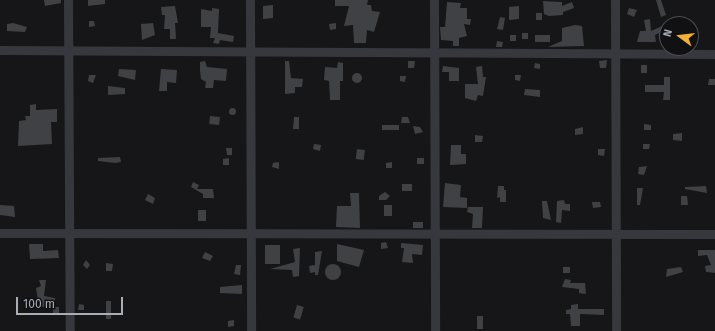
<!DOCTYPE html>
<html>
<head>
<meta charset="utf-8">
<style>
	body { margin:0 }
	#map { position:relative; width:715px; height:331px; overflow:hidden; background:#161618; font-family:"Fira Sans",sans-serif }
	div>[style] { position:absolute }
	.building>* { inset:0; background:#404145; transform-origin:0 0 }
	.round { border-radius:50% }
	.minor>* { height:9px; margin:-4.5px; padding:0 4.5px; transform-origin:4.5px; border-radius:4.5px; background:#37383d }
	span { translate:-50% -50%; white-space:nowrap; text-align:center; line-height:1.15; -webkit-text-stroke:4px #111113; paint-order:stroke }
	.north { position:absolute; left:659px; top:16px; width:40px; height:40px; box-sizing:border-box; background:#111113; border:1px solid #4d4f55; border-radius:50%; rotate:285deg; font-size:11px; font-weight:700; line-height:16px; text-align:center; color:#a8adb8 }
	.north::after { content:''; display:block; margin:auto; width:14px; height:18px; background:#f2b134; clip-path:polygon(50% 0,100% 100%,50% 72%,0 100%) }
	.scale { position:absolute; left:16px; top:297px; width:107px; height:18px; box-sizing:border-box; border:2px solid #a8adb8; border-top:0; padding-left:5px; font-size:12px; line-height:14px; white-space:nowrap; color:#a8adb8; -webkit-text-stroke:3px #111113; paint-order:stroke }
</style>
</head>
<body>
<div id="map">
	<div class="building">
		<i style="clip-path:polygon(44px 0,61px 0,61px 3px,45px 6px)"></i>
		<i style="clip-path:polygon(88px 0,105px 0,105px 4px,88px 6px)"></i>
		<i style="clip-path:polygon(335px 0,368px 0,367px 5px,371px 5px,372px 11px,380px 12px,374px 32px,367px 30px,366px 43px,354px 43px,353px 25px,344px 26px,349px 6px,335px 6px)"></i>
		<i style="clip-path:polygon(656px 0,661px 0,666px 15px,661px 17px)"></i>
		<i style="clip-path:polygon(543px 1px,562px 2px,562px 6px,572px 2px,574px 8px,563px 12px,563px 15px,549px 16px,544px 14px)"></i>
		<i style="clip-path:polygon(447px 2px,461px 3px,460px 8px,467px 8px,467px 19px,471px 19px,470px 25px,464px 24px,467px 36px,459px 38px,459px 46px,453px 46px,453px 41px,441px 40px,440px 27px,445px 27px)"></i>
		<i style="clip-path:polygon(273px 5px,273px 18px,263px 19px,263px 6px)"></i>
		<i style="clip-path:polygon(175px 6px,178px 23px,175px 23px,176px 39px,170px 39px,170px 29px,164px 29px,165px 15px,162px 15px,161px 7px)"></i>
		<i style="clip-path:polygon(519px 6px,519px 19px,509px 20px,509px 7px)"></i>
		<i style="clip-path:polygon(212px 8px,219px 9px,218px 33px,234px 36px,233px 42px,220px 40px,219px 44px,213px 43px,215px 38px,210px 38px,211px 27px,201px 27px,201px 9px,212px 11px)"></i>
		<i style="clip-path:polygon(629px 8px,637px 10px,634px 17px,627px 14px)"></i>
		<i style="left:536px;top:13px;width:6px;height:7px"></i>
		<i style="clip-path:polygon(500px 17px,505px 18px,503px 30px,497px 29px)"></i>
		<i style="clip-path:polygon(686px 17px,687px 24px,679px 24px,679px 19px)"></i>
		<i style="clip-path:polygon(650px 19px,651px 31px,669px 23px,669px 24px,667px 24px,667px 29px,655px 35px,656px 42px,637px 42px,640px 31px,646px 31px,644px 20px)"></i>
		<i style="clip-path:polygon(89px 21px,94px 21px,95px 26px,89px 27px)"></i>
		<i style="clip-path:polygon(13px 23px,27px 27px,25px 32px,7px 31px,7px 24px)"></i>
		<i style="clip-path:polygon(153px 23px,155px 35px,142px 40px,141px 24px)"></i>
		<i style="clip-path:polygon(336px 23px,336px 29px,330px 30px,329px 24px)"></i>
		<i style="clip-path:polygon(575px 25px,582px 26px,584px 46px,548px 47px,562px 41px,562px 28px)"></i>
		<i style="left:522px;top:33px;width:6px;height:6px"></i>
		<i style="left:510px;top:35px;width:6px;height:6px"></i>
		<i style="left:535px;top:35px;width:15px;height:7px"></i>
		<i style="clip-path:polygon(497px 41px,503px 42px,502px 47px,496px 47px)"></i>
		<i style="clip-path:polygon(607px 60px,606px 68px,600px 68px,599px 61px)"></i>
		<i style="clip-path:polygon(205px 61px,207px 67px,227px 69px,226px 81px,214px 80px,213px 88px,205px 88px,206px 82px,201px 79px,200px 70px,200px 62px)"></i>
		<i style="clip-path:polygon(285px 61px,289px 61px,291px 78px,303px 79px,302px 87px,295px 87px,295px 93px,285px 94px)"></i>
		<i style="clip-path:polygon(408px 61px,415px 61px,414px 68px,408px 68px)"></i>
		<i style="clip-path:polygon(338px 62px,343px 63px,343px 81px,340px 81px,340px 100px,330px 100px,329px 81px,324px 80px,325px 67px,337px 68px)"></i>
		<i style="clip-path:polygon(535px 63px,540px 64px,540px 69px,534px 68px)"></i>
		<i style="left:641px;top:65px;width:6px;height:8px"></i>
		<i style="clip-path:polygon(443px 66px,459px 68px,459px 81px,449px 81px,449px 72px,442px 72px)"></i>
		<i style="clip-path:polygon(482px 66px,483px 77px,486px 77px,483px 96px,478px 95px,476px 101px,465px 98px,465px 84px,478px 84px,476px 67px)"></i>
		<i style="clip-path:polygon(119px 69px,136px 70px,135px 80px,118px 76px)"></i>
		<i style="clip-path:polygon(161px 69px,177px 70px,176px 83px,167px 82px,167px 91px,159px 91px)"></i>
		<i class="round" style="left:352px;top:73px;width:10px;height:10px"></i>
		<i style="clip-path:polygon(89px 75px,96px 75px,93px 83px,88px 81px)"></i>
		<i style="clip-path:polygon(515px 75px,521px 75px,520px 81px,515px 80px)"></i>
		<i style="clip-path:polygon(400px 76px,406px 76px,405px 82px,400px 81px)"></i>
		<i style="clip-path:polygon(664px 77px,670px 77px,670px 100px,663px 100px,664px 92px,645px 92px,645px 85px,664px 85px)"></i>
		<i style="clip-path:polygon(709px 79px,715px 79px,715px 85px,708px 85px)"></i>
		<i style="clip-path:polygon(108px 86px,125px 88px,125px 94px,108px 95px)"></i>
		<i style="clip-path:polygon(525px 89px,540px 90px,540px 97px,524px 95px)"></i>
		<i style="clip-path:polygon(36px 104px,36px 110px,57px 109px,57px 122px,51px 122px,52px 144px,18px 146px,19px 121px,26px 120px,25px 116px,30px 116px,30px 105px)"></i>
		<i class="round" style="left:228.5px;top:107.5px;width:7px;height:7px"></i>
		<i style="left:210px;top:116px;width:10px;height:8px;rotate:6deg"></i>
		<i style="clip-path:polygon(294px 117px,299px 117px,299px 129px,293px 129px)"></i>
		<i style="clip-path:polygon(402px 117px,408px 117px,410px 123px,401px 123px)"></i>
		<i style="clip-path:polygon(644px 124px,651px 125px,651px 130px,644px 130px)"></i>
		<i style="left:399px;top:125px;width:5px;height:17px;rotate:90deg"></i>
		<i style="clip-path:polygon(413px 126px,420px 127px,423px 132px,415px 134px)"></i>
		<i style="clip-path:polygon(583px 127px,583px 134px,575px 135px,575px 129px)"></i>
		<i style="clip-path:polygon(682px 133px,682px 141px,673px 140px,673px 134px)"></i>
		<i style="clip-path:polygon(475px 135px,483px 136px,482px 142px,475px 142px)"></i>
		<i style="clip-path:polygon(314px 144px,321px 145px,320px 151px,313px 149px)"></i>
		<i style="clip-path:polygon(643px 144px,650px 144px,649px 149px,643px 149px)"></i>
		<i style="clip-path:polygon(451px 145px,461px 145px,461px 154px,466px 154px,466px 164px,450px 165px)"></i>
		<i style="clip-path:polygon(226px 148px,232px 148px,232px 155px,227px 155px)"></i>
		<i style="left:357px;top:149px;width:8px;height:10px;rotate:7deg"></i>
		<i style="clip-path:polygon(598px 149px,605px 149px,604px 156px,598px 155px)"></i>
		<i style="clip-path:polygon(120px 157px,121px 162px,115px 163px,98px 161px,98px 158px)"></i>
		<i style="clip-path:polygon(229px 158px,229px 165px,223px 165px,223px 159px)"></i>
		<i style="left:417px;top:158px;width:7px;height:6px"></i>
		<i style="clip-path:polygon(279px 162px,279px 169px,272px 167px,273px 163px)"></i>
		<i style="clip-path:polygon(392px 162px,392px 168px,386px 168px,386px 163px)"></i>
		<i style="clip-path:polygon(647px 166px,644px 175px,638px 174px,639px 167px)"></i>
		<i style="clip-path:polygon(193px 182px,199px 185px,197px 189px,213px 189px,214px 198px,203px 198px,203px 194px,191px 187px)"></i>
		<i style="clip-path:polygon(445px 183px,461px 185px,460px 197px,467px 198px,467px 208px,443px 207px)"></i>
		<i style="left:402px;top:184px;width:10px;height:7px"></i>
		<i style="clip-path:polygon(498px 186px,504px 186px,504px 190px,506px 190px,506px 202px,500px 202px,500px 197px,497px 198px)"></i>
		<i style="clip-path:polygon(706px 186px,707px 193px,685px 189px,685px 187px)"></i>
		<i style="clip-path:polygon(637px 188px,643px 188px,640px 205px,637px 205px)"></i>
		<i style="clip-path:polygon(385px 192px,390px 196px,386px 200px,379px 200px,379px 196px)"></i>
		<i style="clip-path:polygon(350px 193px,359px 193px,360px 228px,336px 227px,337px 206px,351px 206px)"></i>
		<i style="clip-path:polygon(148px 194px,155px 198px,153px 204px,145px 200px)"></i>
		<i style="clip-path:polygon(681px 196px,687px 196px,688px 205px,681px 205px)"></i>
		<i style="clip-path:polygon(564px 200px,565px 204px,570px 204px,570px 211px,562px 210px,561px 223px,556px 222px,557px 201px)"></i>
		<i style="clip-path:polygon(542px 201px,547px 201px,551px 220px,543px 218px)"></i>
		<i style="clip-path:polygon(592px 202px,600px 202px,601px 207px,593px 208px)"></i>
		<i style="clip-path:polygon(0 205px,14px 206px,15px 217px,0 215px)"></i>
		<i style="left:384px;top:205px;width:8px;height:11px"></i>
		<i style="clip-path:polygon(468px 207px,483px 207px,482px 228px,472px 228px,473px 214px,467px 212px)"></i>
		<i style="left:198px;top:210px;width:8px;height:11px"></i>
		<i style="left:413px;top:222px;width:10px;height:6px"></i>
		<i style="clip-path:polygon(386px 242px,388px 248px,381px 249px,381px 243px)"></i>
		<i style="clip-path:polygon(401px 243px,423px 245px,422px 255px,412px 254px,413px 263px,402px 262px,404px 248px,401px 248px)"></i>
		<i style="clip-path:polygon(29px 244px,43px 244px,43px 251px,58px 250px,59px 258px,30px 259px)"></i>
		<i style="clip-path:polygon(337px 244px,364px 250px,359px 267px,337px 261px)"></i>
		<i style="left:265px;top:245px;width:15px;height:19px"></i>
		<i style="clip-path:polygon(300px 248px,299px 276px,293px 277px,292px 270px,270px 269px,295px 262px,293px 249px)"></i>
		<i style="clip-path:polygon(698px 250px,715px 250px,715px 273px,706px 272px,705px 266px,711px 265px,707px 255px,698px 256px)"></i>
		<i style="clip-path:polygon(322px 251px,318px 275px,315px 275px,315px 272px,310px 273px,309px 266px,315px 265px,315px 252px)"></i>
		<i style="clip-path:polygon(205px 252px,213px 256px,210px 261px,202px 258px)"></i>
		<i style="clip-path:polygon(86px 260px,90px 265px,87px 269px,83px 265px)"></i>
		<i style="clip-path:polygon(106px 263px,113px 264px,112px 271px,106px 271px)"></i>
		<i class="round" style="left:325px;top:264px;width:16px;height:16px"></i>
		<i style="clip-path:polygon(236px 265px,241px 265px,240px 275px,234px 274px)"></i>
		<i style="left:563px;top:267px;width:7px;height:6px"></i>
		<i style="clip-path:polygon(681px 267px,683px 272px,666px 277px,667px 269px)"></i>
		<i style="clip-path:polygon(565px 279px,571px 280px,570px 283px,585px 283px,586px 294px,579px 293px,579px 289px,562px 287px)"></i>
		<i style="clip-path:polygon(39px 280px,46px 280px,44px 296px,55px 298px,55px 306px,39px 307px,36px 288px,41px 286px)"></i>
		<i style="clip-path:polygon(242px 285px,242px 294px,220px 293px,220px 287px)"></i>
		<i style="left:106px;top:301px;width:5px;height:18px"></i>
		<i style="clip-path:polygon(79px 304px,84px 305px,84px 310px,78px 310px)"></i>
		<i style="clip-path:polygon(578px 304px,578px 309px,604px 309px,604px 315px,580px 314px,580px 326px,571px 326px,570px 314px,566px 314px,566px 310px,571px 309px,571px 305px)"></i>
		<i style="left:297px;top:305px;width:7px;height:13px;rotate:16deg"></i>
		<i style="left:53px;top:307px;width:6px;height:6px"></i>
		<i style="left:477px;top:316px;width:6px;height:13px"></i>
		<i style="clip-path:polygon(234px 320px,234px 326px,228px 327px,228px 321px)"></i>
	</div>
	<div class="minor">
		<i style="left:68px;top:0;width:331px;rotate:89.7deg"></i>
		<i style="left:250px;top:0;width:331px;rotate:89.8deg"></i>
		<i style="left:434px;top:0;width:331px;rotate:89.8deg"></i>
		<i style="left:615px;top:0;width:331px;rotate:89.8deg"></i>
		<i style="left:0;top:50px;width:715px;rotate:0.32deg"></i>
		<i style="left:0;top:233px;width:715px;rotate:0.08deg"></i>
	</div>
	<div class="north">N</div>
	<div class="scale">100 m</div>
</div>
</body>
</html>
